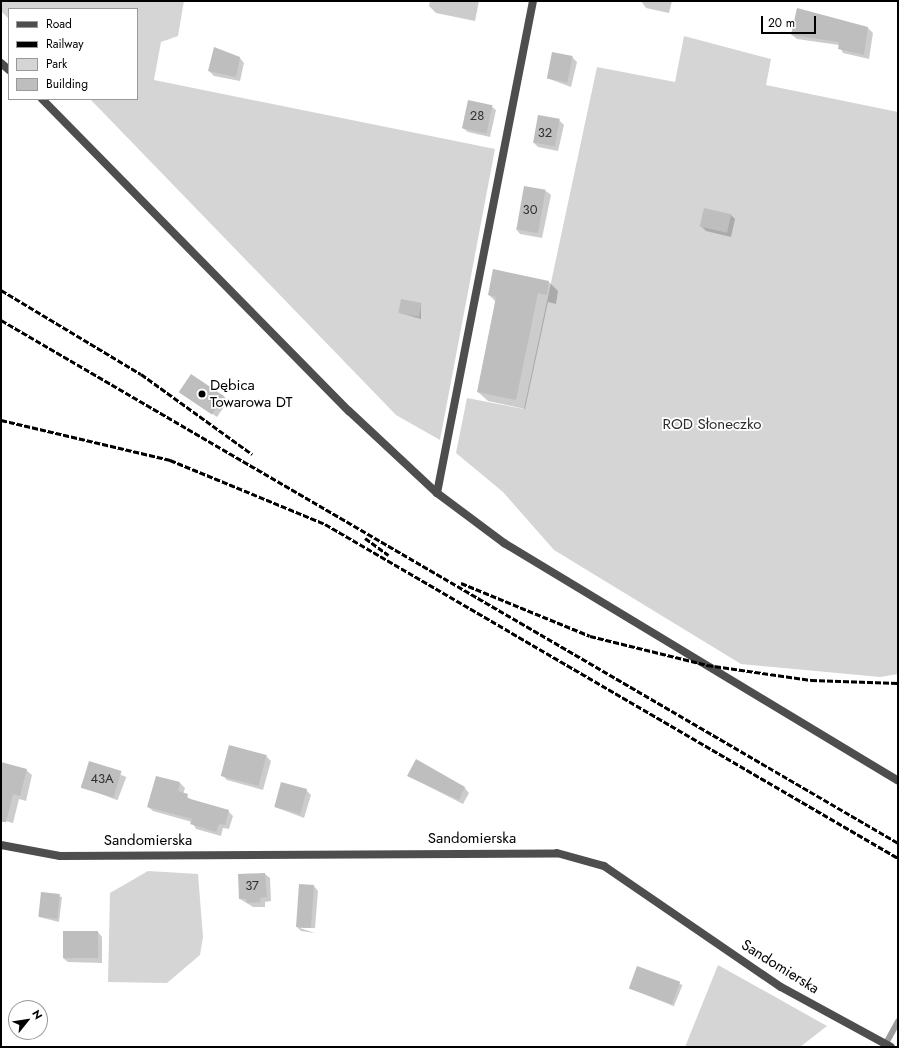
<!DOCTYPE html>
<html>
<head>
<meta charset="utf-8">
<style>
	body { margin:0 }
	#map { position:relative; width:899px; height:1048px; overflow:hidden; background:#fff; font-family:Jost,sans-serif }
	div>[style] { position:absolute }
	.green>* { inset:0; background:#d5d5d5 }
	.shadow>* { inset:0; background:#0003; transform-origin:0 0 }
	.stream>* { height:5.5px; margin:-2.75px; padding:0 2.75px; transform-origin:2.75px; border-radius:2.75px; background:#9c9c9c }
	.building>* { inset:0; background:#bebebe; transform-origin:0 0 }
	.minor>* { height:8px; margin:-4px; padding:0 4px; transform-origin:4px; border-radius:4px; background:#4e4e4e }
	.tertiary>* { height:8px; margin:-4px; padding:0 4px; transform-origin:4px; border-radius:4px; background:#4e4e4e }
	.rail>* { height:3px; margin-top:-1.5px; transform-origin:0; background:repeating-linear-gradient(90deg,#000 0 6px,transparent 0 8px) }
	.dots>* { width:11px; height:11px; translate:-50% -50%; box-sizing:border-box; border:2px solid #fff; border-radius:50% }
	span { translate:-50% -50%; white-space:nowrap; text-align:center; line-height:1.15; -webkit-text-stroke:3.5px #fff; paint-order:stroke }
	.number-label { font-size:13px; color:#303030 }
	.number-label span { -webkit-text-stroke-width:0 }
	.poi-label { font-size:15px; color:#000 }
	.left { translate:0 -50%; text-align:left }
	.park-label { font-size:15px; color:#2c2c2c }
	.street-label { font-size:15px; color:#000 }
	.frame { position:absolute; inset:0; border:2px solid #000; pointer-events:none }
	.legend { position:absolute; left:8px; top:8px; width:130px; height:92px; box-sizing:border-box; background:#fff; border:1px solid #999; margin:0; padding:5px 7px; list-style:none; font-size:12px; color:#000 }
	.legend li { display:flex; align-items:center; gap:8px; height:20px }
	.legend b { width:20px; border:1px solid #999 }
	.north { position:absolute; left:8px; top:1000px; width:40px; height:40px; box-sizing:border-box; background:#fff; border:1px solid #999; border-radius:50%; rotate:60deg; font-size:11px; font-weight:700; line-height:16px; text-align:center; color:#000 }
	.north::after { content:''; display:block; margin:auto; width:14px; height:18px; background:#000; clip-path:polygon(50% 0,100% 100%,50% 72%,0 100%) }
	.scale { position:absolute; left:761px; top:16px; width:55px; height:18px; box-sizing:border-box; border:2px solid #000; border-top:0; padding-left:5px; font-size:12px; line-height:14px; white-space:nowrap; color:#000; -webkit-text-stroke:3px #fff; paint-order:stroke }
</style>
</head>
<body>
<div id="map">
	<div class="green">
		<i style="clip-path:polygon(1px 1px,184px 1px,178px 36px,161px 42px,154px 80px,495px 149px,440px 440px,396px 415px,90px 99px,137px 99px,137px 9px,9px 9px,9px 19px,1px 11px)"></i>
		<i style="clip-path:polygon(684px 36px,771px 59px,766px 85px,898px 112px,898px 674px,880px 677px,741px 664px,554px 550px,503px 492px,456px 453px,467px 398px,524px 409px,597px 67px,675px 82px)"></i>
		<i style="clip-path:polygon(148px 871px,198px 874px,203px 937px,200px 955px,167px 983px,108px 982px,110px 893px)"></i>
		<i style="clip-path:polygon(718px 965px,827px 1026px,800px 1047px,685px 1047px)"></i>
	</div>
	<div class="shadow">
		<i style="clip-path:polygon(430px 1px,479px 1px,475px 21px,436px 13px,429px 6px)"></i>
		<i style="clip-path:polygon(641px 1px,672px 1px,669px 13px,646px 8px)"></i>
		<i style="clip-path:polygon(797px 9px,868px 28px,873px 33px,869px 59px,843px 53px,839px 45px,797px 39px,792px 35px)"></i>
		<i style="clip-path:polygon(572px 57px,577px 62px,571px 87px,547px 78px)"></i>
		<i style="clip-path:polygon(240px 58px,244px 63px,240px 81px,214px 76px,209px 71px)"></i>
		<i style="clip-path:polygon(491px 106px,496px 110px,490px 137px,468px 132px,463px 128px)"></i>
		<i style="clip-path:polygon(559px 120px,564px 125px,558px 151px,538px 147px,533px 142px)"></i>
		<i style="clip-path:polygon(546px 191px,551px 195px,542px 238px,520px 234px,516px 229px)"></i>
		<i style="clip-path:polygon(730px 214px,735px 219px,731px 237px,706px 231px,701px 226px)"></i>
		<i style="clip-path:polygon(549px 282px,558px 291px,556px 304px,548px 302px,525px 409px,488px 401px,478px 392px,496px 302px,489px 295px)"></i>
		<i style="clip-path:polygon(421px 304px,421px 319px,400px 313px)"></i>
		<i style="clip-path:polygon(180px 392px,224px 396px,228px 401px,217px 417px)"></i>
		<i style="clip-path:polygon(266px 756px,271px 761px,263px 790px,227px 780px,222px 775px)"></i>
		<i style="clip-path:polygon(1px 763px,26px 770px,32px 775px,26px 801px,19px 799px,13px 823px,1px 820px)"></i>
		<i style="left:90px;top:763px;width:39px;height:25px;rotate:21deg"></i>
		<i style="clip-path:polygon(408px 776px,465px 788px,469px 793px,463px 804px)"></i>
		<i style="clip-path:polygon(157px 777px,180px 783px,185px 788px,183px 794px,192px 800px,228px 811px,233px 816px,229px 829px,223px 828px,221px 836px,196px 829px,192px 822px,153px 811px,148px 807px)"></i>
		<i style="clip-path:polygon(306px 790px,311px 795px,304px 818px,275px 807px)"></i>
		<i style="clip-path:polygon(265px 874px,270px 878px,271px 901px,265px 902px,265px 907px,253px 907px,240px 899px)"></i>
		<i style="clip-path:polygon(314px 886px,318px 891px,315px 928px,300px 928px,315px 933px,301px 931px,297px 927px)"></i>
		<i style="clip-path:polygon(42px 893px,62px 897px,59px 922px,39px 917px)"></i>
		<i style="clip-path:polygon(98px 932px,102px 937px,102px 963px,68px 962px,63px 958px)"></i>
		<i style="left:638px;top:967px;width:48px;height:23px;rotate:22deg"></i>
	</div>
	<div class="stream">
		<i style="left:884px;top:1047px;width:29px;rotate:-61deg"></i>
	</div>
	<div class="building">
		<i style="clip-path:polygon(797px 8px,868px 27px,864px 55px,838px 49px,839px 42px,791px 35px)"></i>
		<i style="clip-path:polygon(214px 47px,240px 57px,236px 77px,208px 71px)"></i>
		<i style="left:552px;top:52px;width:21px;height:27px;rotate:11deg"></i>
		<i style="left:468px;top:100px;width:25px;height:29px;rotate:12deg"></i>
		<i style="left:538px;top:115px;width:22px;height:28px;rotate:10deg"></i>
		<i style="left:524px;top:186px;width:22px;height:44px;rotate:10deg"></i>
		<i style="left:704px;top:208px;width:28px;height:19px;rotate:13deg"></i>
		<i style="clip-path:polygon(493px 269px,549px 281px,547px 295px,538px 293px,516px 400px,477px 392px,496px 297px,488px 295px)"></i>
		<i style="left:401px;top:299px;width:21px;height:14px;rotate:11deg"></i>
		<i style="left:191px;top:374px;width:40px;height:22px;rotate:34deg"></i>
		<i style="left:229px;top:745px;width:39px;height:32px;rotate:15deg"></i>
		<i style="clip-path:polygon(416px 759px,465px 787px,459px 800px,407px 776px)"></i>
		<i style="left:89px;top:761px;width:34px;height:28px;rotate:17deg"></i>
		<i style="clip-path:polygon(1px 762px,27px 769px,20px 796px,13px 794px,6px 822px,1px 822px)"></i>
		<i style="clip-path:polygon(156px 776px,180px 782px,178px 791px,188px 794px,187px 798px,229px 810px,225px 825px,219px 824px,216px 832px,190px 824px,192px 819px,147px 807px)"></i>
		<i style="left:281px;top:782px;width:27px;height:26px;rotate:15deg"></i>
		<i style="clip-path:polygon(265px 873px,267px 897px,260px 898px,261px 902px,247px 903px,246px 899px,239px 899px,238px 874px)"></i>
		<i style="left:299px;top:884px;width:15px;height:43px;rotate:4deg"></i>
		<i style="left:41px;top:892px;width:19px;height:25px;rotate:6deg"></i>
		<i style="left:63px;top:931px;width:35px;height:27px"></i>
		<i style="left:637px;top:966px;width:46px;height:24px;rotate:20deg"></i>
	</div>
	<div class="minor">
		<i style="left:437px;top:493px;width:501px;rotate:-78.96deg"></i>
		<i style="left:1px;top:845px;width:60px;rotate:10.6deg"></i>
		<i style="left:60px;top:856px;width:497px;rotate:-0.3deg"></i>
		<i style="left:557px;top:853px;width:49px;rotate:15.5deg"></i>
		<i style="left:604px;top:866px;width:214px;rotate:34.4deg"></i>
		<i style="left:781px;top:987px;width:125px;rotate:28.6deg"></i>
	</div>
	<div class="tertiary">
		<i style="left:1px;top:63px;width:11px;rotate:41deg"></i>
		<i style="left:42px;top:99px;width:438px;rotate:45.5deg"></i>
		<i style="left:349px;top:411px;width:120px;rotate:43deg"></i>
		<i style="left:437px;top:493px;width:84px;rotate:36.7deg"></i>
		<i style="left:504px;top:543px;width:460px;rotate:31.1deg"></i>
	</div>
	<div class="rail">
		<i style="left:1px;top:290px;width:163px;rotate:31deg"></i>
		<i style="left:141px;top:374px;width:137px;rotate:35.8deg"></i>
		<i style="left:1px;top:320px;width:1038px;rotate:30.24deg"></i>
		<i style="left:1px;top:420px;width:174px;rotate:13.3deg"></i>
		<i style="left:170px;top:460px;width:168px;rotate:22.4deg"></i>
		<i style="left:325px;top:524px;width:663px;rotate:30.24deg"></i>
		<i style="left:365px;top:538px;width:29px;rotate:36deg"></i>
		<i style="left:461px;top:583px;width:139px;rotate:22.3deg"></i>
		<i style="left:590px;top:636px;width:121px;rotate:13.9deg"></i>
		<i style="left:707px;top:665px;width:105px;rotate:8.2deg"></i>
		<i style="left:811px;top:680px;width:87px;rotate:2deg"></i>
	</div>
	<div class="dots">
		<i style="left:202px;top:394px;background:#000"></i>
	</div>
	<div class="number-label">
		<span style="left:477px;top:116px">28</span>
		<span style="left:545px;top:133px">32</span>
		<span style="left:530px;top:210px">30</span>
		<span style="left:102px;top:779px">43A</span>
		<span style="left:252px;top:886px">37</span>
	</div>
	<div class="poi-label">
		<span class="left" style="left:210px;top:394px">Dębica<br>Towarowa DT</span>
	</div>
	<div class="park-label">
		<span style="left:712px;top:425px">ROD Słoneczko</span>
	</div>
	<div class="street-label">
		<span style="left:472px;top:839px">Sandomierska</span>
		<span style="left:148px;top:841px">Sandomierska</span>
		<span style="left:780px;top:967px;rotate:32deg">Sandomierska</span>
	</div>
	<div class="frame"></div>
	<ul class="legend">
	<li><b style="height:5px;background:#4e4e4e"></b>Road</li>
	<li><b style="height:5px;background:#000"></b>Railway</li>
	<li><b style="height:11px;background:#d5d5d5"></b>Park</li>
	<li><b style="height:11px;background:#bebebe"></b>Building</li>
	</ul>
	<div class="north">N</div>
	<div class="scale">20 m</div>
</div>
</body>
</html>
